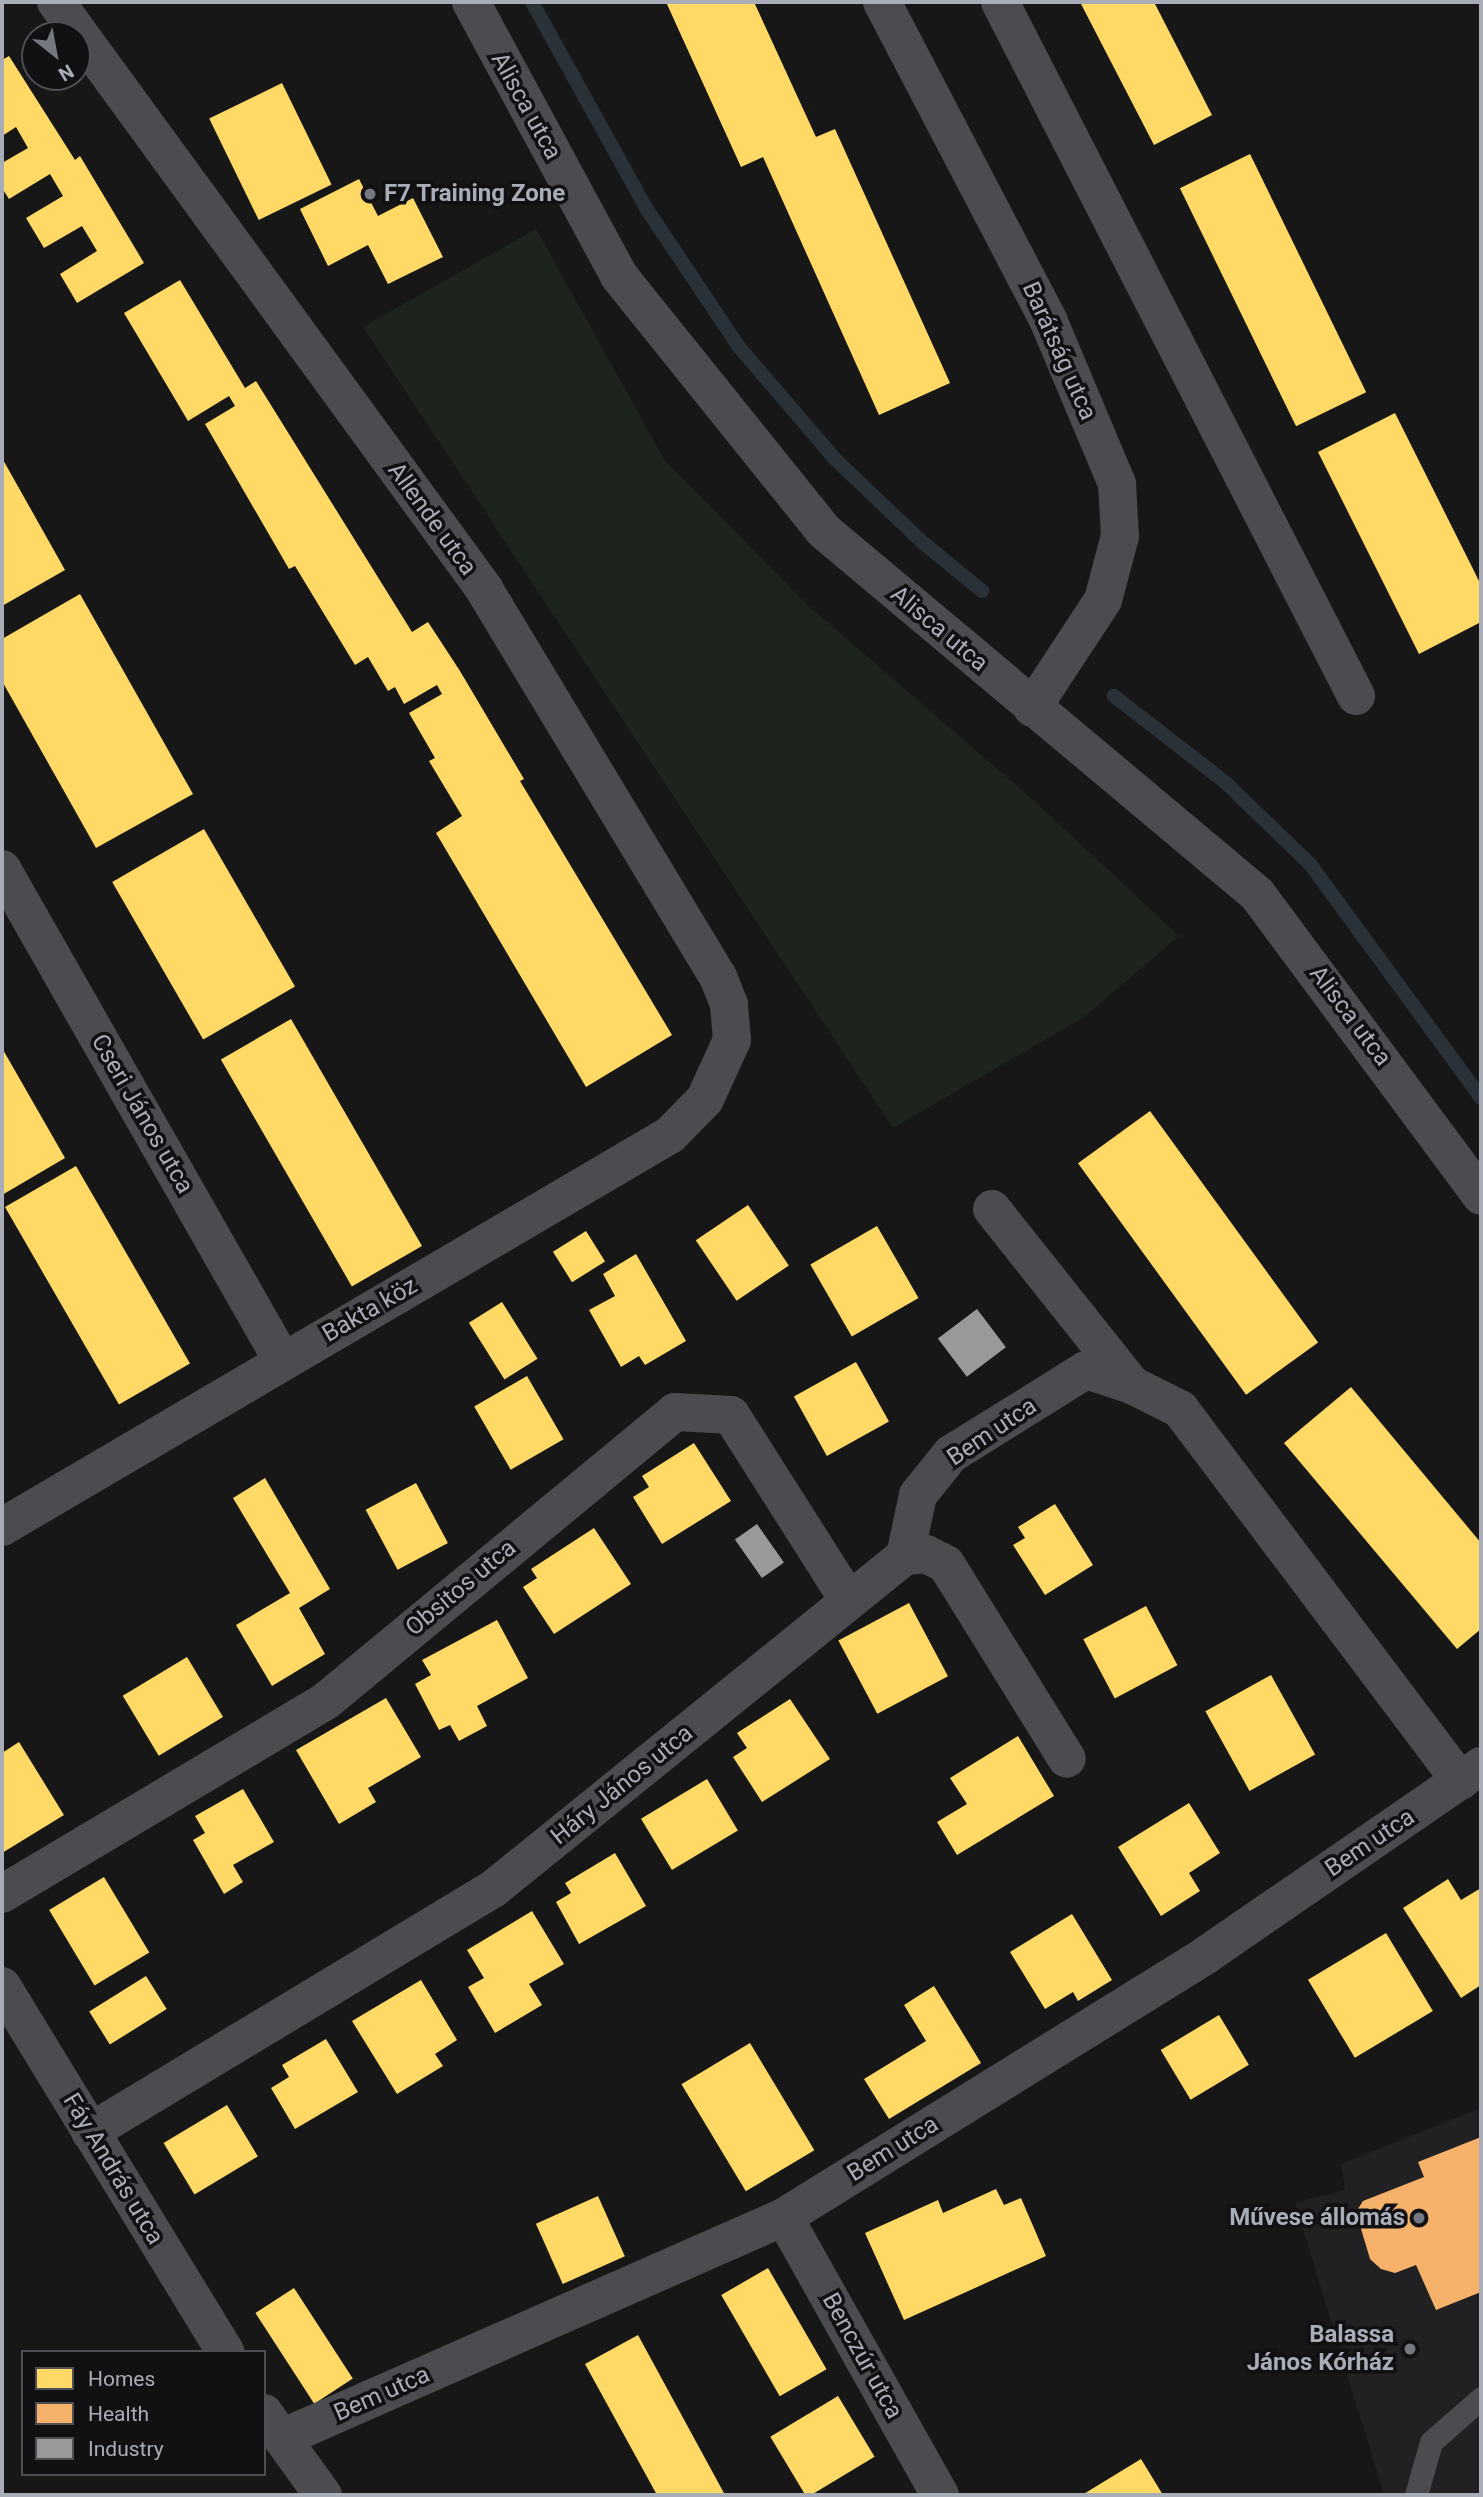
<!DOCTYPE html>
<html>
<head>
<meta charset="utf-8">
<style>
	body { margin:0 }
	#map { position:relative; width:1483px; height:2497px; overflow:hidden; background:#171717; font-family:Roboto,sans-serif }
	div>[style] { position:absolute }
	.built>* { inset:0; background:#212123 }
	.green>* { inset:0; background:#1d241e }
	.homes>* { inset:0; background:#ffd966; transform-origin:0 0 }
	.health>* { inset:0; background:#f6b26b }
	.industry>* { inset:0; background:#999; transform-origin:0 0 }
	.stream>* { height:14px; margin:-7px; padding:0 7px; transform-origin:7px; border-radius:7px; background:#2a3239 }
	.service>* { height:23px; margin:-11.5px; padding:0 11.5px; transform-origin:11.5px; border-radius:11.5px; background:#4b4c50 }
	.minor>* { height:38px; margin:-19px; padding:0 19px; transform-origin:19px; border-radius:19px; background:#4b4c50 }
	.dots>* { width:19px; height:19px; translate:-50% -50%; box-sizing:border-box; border:4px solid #111113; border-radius:50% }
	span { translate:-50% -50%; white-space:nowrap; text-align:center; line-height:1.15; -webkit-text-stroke:7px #111113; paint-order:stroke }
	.street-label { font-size:24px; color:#a8adb8 }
	.poi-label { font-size:24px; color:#a8adb8; font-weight:700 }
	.left { translate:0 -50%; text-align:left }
	.right { translate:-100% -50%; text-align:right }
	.frame { position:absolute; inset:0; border:4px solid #a8adb8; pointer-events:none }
	.legend { position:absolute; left:21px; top:2350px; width:245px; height:126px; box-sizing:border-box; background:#111113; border:2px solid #4d4f55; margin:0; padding:9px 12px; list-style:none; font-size:21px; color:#a8adb8 }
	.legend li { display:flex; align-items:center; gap:14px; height:35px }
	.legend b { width:35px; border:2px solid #4d4f55 }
	.north { position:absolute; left:21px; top:21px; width:70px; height:70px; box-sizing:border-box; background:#111113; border:2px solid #4d4f55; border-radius:50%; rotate:149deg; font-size:19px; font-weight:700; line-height:28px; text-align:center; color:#a8adb8 }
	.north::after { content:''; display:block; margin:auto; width:24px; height:32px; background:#757880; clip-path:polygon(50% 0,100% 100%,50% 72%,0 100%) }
</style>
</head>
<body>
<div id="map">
	<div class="built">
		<i style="clip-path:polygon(1481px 2108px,1481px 2495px,1384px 2495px,1295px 2203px,1345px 2190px,1341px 2164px)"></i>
	</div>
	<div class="green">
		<i style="clip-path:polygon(536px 229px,665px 461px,812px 609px,1032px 799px,1179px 936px,1084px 1017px,893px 1128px,363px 327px)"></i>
	</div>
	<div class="homes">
		<i style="clip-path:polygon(666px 2px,754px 2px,816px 137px,835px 129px,950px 383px,879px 415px,763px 157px,741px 167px)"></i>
		<i style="clip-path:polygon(1080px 2px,1154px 2px,1212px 115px,1154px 145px)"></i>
		<i style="clip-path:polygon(9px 56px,75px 160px,80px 156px,144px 263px,77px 303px,60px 274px,97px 251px,82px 226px,44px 248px,26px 218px,63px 196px,50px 174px,9px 199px,2px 188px,2px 163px,28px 148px,16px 127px,2px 136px,2px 60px)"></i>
		<i style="left:282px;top:83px;width:113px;height:81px;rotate:64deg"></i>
		<i style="left:1250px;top:154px;width:265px;height:78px;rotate:64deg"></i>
		<i style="clip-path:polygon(359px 179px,378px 216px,413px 198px,443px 257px,388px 284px,368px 245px,328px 266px,300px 209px)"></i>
		<i style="clip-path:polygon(180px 280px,245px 388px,256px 381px,412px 632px,428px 622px,460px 671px,524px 779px,520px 781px,672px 1035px,586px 1087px,436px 833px,462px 816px,429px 761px,435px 758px,409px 713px,442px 694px,437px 685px,404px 704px,395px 687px,388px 691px,368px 657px,355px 665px,295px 566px,289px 569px,205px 424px,235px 406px,229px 396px,188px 421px,124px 313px)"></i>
		<i style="clip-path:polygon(1395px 413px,1481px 585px,1481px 622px,1419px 654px,1318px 452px)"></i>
		<i style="clip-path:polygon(2px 458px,65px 570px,2px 606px)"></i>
		<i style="clip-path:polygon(80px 594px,193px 794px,96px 848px,2px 681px,2px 639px)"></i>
		<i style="left:204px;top:829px;width:182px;height:106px;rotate:60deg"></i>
		<i style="left:291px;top:1019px;width:262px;height:81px;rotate:60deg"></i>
		<i style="clip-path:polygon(2px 1048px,65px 1158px,2px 1195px)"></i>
		<i style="left:1150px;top:1111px;width:286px;height:89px;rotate:54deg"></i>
		<i style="left:76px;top:1166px;width:228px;height:82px;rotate:60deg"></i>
		<i style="left:748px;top:1205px;width:73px;height:63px;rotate:56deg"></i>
		<i style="left:877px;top:1226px;width:83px;height:77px;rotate:60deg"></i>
		<i style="left:586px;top:1231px;width:36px;height:39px;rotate:58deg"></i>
		<i style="clip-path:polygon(636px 1254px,686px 1341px,645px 1365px,639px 1356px,621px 1367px,589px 1310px,615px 1296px,603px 1274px)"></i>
		<i style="left:502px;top:1302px;width:67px;height:39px;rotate:58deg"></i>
		<i style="left:856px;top:1362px;width:68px;height:71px;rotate:61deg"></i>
		<i style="left:527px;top:1376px;width:73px;height:61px;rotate:60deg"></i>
		<i style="clip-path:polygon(1351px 1387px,1481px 1543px,1481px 1629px,1457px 1649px,1284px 1443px)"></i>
		<i style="clip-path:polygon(694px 1443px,731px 1501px,662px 1544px,633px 1497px,649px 1487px,642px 1476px)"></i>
		<i style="clip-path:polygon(265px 1478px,330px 1589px,299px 1608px,325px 1654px,272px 1686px,236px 1625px,290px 1593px,233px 1498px)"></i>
		<i style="left:416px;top:1483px;width:68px;height:57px;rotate:62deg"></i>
		<i style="clip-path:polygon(1055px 1504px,1093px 1565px,1045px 1595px,1013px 1545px,1025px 1538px,1018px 1527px)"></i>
		<i style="clip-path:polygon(594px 1528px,631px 1584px,554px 1634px,523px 1587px,537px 1578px,531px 1569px)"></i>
		<i style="left:909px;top:1603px;width:83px;height:80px;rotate:62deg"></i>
		<i style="left:1146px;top:1606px;width:67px;height:71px;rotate:62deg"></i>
		<i style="clip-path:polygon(497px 1620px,528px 1678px,477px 1706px,487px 1726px,459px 1741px,450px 1725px,439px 1730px,415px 1684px,431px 1675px,422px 1660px)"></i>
		<i style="left:187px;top:1657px;width:70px;height:75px;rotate:59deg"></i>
		<i style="left:1271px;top:1675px;width:91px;height:75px;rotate:61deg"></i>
		<i style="clip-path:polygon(386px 1698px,421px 1757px,368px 1788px,376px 1802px,339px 1824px,296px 1750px)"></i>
		<i style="clip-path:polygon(790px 1699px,830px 1759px,762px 1802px,733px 1757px,747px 1748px,737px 1733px)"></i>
		<i style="clip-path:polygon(1018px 1736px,1054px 1796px,957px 1855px,937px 1822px,967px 1804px,950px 1778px)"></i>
		<i style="clip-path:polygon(19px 1742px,64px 1815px,2px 1853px,2px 1753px)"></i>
		<i style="left:707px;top:1779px;width:60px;height:77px;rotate:59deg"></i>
		<i style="clip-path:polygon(243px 1789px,274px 1842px,233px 1865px,243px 1882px,224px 1894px,193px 1840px,205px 1833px,195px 1816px)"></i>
		<i style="clip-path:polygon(1189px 1803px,1220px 1853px,1189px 1873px,1200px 1891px,1161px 1916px,1118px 1847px)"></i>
		<i style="clip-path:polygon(615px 1853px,646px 1906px,579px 1944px,556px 1902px,571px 1893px,565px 1883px)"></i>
		<i style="left:104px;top:1877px;width:88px;height:64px;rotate:59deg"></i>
		<i style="clip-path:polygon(1448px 1879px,1461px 1900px,1481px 1888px,1481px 1985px,1461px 1998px,1403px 1908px)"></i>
		<i style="clip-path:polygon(532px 1911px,564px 1964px,529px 1984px,542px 2005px,495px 2033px,468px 1987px,484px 1978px,467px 1950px)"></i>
		<i style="clip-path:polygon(1072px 1914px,1112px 1980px,1078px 2001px,1073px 1992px,1045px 2009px,1010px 1952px)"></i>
		<i style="left:1386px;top:1933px;width:91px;height:91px;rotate:59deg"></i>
		<i style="left:146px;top:1976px;width:39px;height:67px;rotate:58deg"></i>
		<i style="clip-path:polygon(421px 1980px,457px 2040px,435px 2054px,443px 2066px,397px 2094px,352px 2021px)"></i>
		<i style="clip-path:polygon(934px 1986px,981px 2063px,889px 2119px,864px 2079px,926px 2041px,904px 2005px)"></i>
		<i style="left:1219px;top:2015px;width:58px;height:68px;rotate:59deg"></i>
		<i style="clip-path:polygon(326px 2039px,358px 2092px,295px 2129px,271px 2088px,289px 2077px,282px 2065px)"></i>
		<i style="left:750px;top:2043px;width:125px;height:80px;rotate:59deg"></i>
		<i style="left:227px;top:2105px;width:60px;height:74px;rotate:59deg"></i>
		<i style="clip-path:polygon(996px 2189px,1004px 2205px,1021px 2198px,1046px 2256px,904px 2320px,865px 2233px,938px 2200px,943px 2213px)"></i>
		<i style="left:598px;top:2196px;width:66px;height:68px;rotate:66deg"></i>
		<i style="left:768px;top:2268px;width:117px;height:54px;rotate:60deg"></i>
		<i style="left:294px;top:2288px;width:108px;height:46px;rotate:57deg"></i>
		<i style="clip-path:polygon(638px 2335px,725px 2495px,657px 2495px,585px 2364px)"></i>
		<i style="left:838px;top:2396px;width:71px;height:79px;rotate:59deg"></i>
		<i style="clip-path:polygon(1141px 2459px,1163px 2495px,1082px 2495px)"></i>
	</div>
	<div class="health">
		<i style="clip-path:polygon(1481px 2137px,1481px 2292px,1436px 2310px,1416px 2265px,1395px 2273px,1381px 2269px,1370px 2259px,1356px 2212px,1363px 2201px,1424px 2177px,1418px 2162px)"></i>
	</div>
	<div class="industry">
		<i style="left:977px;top:1309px;width:48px;height:49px;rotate:53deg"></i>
		<i style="left:757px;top:1524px;width:47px;height:27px;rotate:55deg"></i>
	</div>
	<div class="stream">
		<i style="left:532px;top:2px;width:235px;rotate:61deg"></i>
		<i style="left:646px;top:208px;width:167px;rotate:56.2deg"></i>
		<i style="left:739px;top:347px;width:149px;rotate:49.4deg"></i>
		<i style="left:836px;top:460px;width:117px;rotate:43.6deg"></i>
		<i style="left:921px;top:541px;width:79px;rotate:39.3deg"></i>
		<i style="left:1114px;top:696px;width:142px;rotate:37.8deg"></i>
		<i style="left:1226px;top:783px;width:117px;rotate:44deg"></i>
		<i style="left:1310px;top:864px;width:290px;rotate:53.8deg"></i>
	</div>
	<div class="service">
		<i style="left:1416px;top:2495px;width:55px;rotate:-74.2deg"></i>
		<i style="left:1431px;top:2442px;width:67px;rotate:-41.3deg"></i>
	</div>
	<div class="minor">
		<i style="left:471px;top:2px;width:311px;rotate:61.6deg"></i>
		<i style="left:619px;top:276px;width:327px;rotate:51.2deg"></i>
		<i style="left:824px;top:531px;width:565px;rotate:39.97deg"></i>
		<i style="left:1257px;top:894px;width:376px;rotate:53.4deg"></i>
		<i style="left:882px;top:2px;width:361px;rotate:62.4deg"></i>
		<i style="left:1049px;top:322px;width:176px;rotate:67.2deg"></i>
		<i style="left:1117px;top:484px;width:52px;rotate:86.7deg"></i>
		<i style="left:1120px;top:536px;width:66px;rotate:104.9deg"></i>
		<i style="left:1103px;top:600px;width:129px;rotate:123.3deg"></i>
		<i style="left:1000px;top:2px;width:780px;rotate:62.84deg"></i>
		<i style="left:2px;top:869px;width:565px;rotate:60.31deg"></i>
		<i style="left:992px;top:1209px;width:225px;rotate:51.5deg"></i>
		<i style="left:2px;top:1527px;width:775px;rotate:-30.41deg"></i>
		<i style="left:670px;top:1135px;width:50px;rotate:-45.8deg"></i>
		<i style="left:705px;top:1099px;width:65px;rotate:-65.4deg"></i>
		<i style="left:732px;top:1040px;width:36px;rotate:-95deg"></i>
		<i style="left:729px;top:1004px;width:29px;rotate:-112deg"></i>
		<i style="left:718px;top:977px;width:452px;rotate:-121.1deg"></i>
		<i style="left:485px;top:590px;width:728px;rotate:-126.11deg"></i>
		<i style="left:905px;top:1556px;width:62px;rotate:-78deg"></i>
		<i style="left:918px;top:1495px;width:53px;rotate:-51.2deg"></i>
		<i style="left:951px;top:1454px;width:159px;rotate:-31.9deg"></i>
		<i style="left:1086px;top:1370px;width:48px;rotate:18.1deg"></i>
		<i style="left:1132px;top:1385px;width:54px;rotate:26.6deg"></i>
		<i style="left:1180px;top:1409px;width:466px;rotate:53deg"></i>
		<i style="left:2px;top:1894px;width:378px;rotate:-30.8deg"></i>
		<i style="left:327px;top:1700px;width:452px;rotate:-39.6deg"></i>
		<i style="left:675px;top:1412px;width:56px;rotate:3.1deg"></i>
		<i style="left:731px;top:1415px;width:220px;rotate:57.6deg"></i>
		<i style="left:2px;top:1986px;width:429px;rotate:58.6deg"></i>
		<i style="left:90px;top:2132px;width:471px;rotate:-31.1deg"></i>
		<i style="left:493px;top:1889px;width:530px;rotate:-38.95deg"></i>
		<i style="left:905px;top:1556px;width:21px;rotate:-5deg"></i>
		<i style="left:926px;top:1554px;width:22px;rotate:27deg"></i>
		<i style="left:946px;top:1564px;width:229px;rotate:58.2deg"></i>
		<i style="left:784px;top:2217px;width:319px;rotate:60.7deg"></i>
		<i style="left:264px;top:2413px;width:101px;rotate:54.3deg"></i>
		<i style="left:282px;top:2438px;width:548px;rotate:-23.76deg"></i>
		<i style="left:784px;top:2217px;width:497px;rotate:-31.8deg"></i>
		<i style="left:1206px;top:1955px;width:334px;rotate:-34.5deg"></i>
	</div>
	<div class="dots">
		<i style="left:370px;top:194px;background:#757880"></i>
		<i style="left:1419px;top:2218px;background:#757880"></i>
		<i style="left:1410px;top:2349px;background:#757880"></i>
	</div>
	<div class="street-label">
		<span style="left:526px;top:106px;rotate:61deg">Alisca utca</span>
		<span style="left:1059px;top:351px;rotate:66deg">Barátság utca</span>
		<span style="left:432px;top:519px;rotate:54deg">Allende utca</span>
		<span style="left:939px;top:629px;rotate:40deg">Alisca utca</span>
		<span style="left:1350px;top:1016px;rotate:53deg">Alisca utca</span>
		<span style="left:142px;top:1114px;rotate:60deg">Cseri János utca</span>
		<span style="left:370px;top:1310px;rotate:-30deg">Bakta köz</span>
		<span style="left:992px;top:1432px;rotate:-34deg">Bem utca</span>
		<span style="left:461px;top:1588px;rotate:-40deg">Obsitos utca</span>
		<span style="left:622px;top:1785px;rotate:-39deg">Háry János utca</span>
		<span style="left:1370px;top:1843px;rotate:-34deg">Bem utca</span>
		<span style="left:893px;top:2149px;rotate:-32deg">Bem utca</span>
		<span style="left:113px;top:2169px;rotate:59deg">Fáy András utca</span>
		<span style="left:862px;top:2356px;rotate:61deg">Benczúr utca</span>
		<span style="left:382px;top:2394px;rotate:-24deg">Bem utca</span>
	</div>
	<div class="poi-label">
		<span class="left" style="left:384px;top:194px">F7 Training Zone</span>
		<span class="right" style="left:1405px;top:2218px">Művese állomás</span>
		<span class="right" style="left:1394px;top:2349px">Balassa<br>János Kórház</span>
	</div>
	<div class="frame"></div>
	<ul class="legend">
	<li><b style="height:19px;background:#ffd966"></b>Homes</li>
	<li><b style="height:19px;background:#f6b26b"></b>Health</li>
	<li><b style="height:19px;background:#999"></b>Industry</li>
	</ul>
	<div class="north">N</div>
</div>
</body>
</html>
